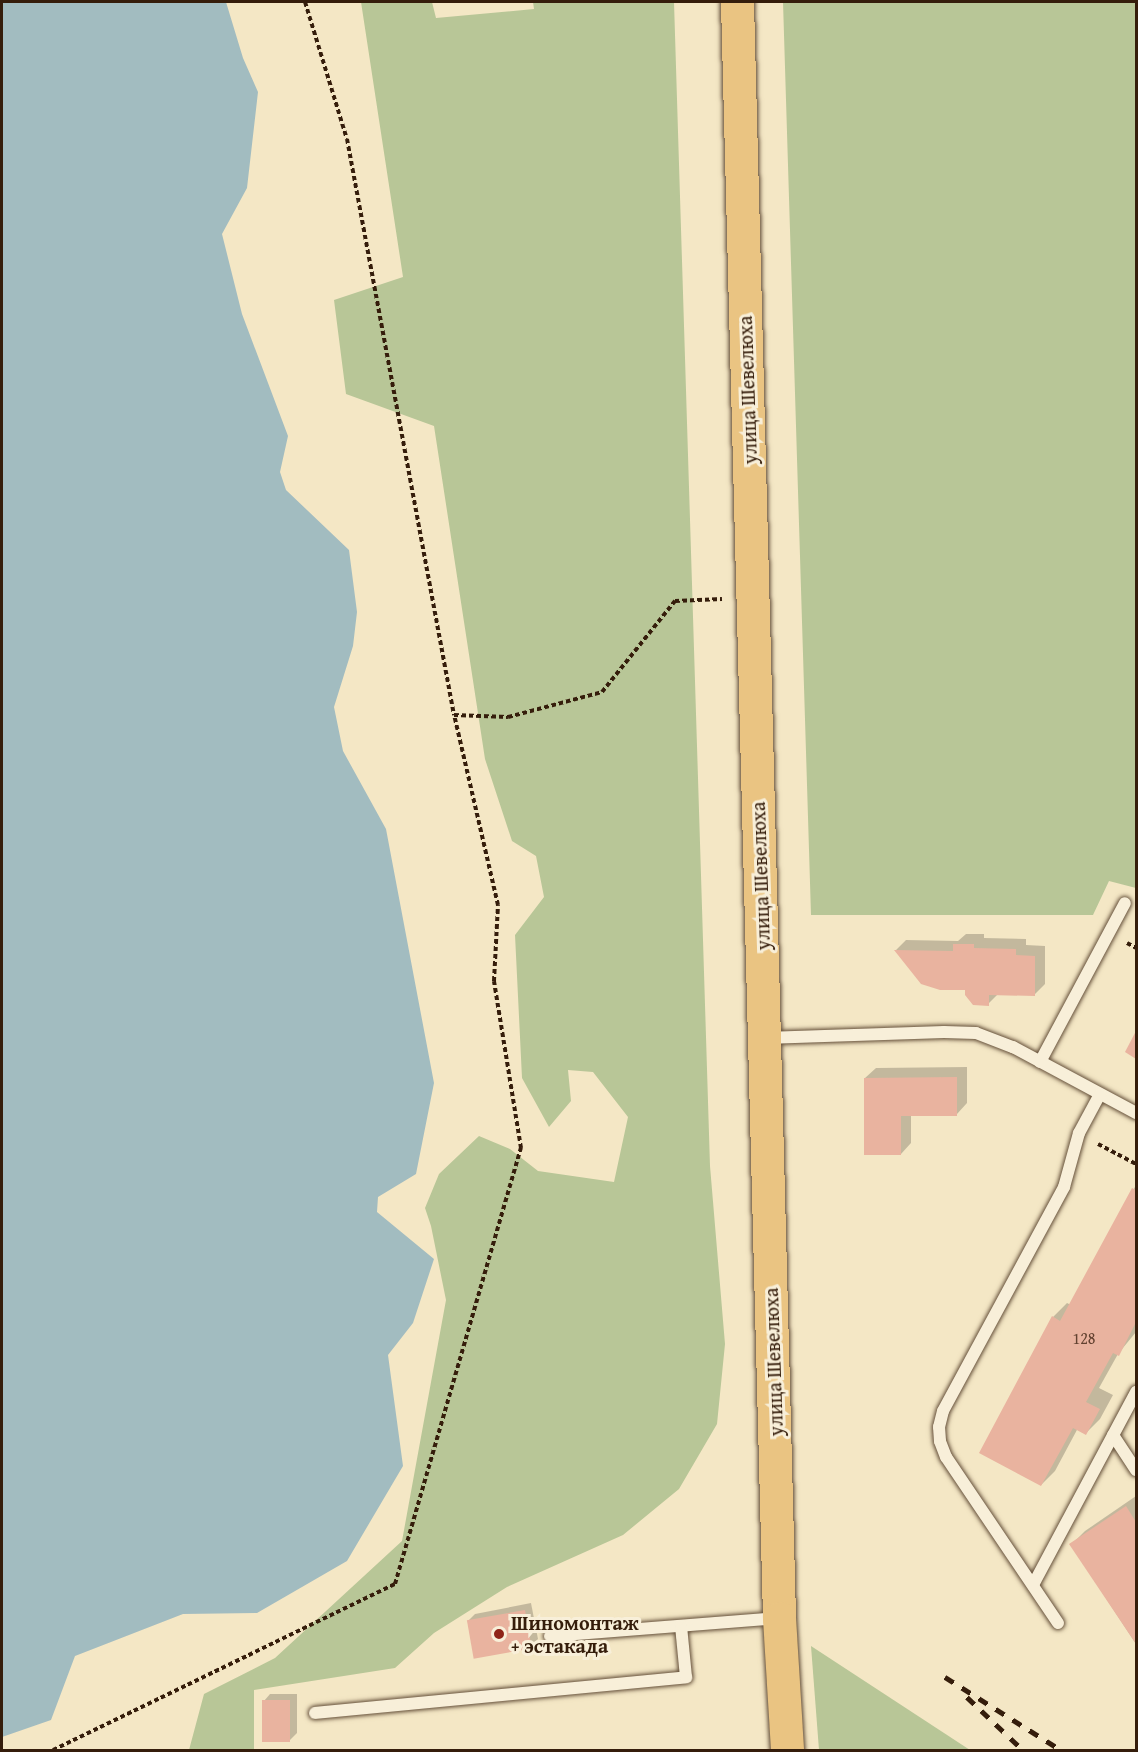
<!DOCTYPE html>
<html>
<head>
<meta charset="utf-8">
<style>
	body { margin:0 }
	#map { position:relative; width:1138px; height:1752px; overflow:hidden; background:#f4e7c5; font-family:"Gentium Book Plus",serif }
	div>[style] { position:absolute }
	.green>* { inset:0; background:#b8c697 }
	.water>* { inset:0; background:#a2bcc0 }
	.shadow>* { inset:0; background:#0003 }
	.building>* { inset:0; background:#e9b39f; transform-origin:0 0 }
	.path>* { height:4px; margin-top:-2px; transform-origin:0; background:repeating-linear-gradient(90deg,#351d0b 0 4.5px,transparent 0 7.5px) }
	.roads { filter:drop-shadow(0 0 2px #65503a) drop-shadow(0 0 2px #65503a) }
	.lane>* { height:12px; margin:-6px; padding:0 6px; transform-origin:6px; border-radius:6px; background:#f8efd9 }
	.primary>* { height:33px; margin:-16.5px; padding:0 16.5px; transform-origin:16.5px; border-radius:16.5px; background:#eac482 }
	.rail>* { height:4.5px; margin-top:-2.25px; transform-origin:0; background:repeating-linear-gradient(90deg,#351d0b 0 10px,transparent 0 20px) }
	.dots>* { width:16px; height:16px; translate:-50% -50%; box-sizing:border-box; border:3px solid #f8efd9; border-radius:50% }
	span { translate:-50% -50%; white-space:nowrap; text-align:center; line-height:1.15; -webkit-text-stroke:6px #f8efd9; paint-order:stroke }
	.number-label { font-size:16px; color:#624230 }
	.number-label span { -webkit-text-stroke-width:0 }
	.street-label { font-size:20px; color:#351d0b }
	.poi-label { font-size:20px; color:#351d0b; font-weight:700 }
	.left { translate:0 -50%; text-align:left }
	.frame { position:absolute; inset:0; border:3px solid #351d0b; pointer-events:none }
</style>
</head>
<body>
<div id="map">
	<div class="green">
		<i style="clip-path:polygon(361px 2px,432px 2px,436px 18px,534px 9px,533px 2px,674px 2px,710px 1166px,725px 1344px,717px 1424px,679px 1489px,623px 1535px,507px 1587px,434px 1633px,395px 1668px,254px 1690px,254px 1750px,189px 1750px,204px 1694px,275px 1658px,402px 1541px,446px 1300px,431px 1226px,425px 1208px,439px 1174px,479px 1136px,510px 1149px,538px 1171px,614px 1182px,628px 1117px,593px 1072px,568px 1070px,571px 1101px,549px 1127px,522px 1078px,515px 935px,544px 897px,536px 856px,512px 841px,485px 759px,434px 426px,346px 394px,334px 300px,403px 277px)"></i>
		<i style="clip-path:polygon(783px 2px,1136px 2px,1136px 888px,1109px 881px,1093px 915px,811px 915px)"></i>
		<i style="clip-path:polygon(811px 1646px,970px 1750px,819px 1750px)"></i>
	</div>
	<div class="water">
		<i style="clip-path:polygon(2px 2px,226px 2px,243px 58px,258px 92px,247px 188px,222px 234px,242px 314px,288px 436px,280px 472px,286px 490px,349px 550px,357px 612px,353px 646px,334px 707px,343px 751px,386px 829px,434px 1083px,416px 1174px,378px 1197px,377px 1212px,434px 1259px,413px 1323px,388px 1355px,403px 1466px,347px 1561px,257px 1613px,183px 1614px,75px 1656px,51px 1720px,2px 1737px)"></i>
	</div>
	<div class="shadow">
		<i style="clip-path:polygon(966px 934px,984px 934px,984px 938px,1026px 939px,1026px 945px,1045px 946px,1045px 984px,1034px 995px,998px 994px,988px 1004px,967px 989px,922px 982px,896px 950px,906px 940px,958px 941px)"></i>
		<i style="clip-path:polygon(967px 1067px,967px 1103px,957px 1114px,911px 1115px,911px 1143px,901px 1154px,865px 1078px,876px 1068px)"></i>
		<i style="clip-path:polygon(1136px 1185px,1136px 1332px,1118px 1354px,1099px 1388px,1113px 1395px,1100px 1419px,1086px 1433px,1078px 1428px,1055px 1471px,1041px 1485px,1053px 1317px,1067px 1303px,1071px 1305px)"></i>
		<i style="clip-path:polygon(1136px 1496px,1136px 1644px,1071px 1545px,1085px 1531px)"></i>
		<i style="clip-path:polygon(531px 1603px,538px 1639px,531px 1646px,468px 1621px,475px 1614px)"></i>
		<i style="clip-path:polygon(270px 1694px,297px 1694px,297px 1733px,290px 1740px,264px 1701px)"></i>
	</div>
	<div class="building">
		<i style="clip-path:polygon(953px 944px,974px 944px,974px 948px,1016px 949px,1016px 955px,1035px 956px,1035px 996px,989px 995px,989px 1006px,973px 1005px,965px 995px,965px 990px,940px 990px,921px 984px,894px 950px,953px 951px)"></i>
		<i style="clip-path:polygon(1136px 1031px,1136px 1059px,1125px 1052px)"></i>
		<i style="clip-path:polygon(957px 1077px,957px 1116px,901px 1116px,901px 1155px,864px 1155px,864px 1078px)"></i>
		<i style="clip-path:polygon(1132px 1188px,1136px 1190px,1136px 1322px,1119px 1356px,1113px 1353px,1086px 1402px,1100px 1409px,1086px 1435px,1073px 1428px,1041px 1486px,979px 1453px,1052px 1316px,1060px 1321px)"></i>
		<i style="clip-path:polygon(1126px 1506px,1136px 1522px,1136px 1644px,1069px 1544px)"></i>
		<i style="left:525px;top:1610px;width:39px;height:59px;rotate:80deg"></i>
		<i style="left:262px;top:1700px;width:28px;height:42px"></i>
	</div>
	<div class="path">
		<i style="left:305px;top:2px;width:143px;rotate:73deg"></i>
		<i style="left:347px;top:139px;width:586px;rotate:79.48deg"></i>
		<i style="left:454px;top:715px;width:54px;rotate:2.1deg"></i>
		<i style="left:508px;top:717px;width:97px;rotate:-14.9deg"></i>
		<i style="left:602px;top:692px;width:117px;rotate:-51.3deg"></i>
		<i style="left:675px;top:601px;width:47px;rotate:-2.4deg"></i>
		<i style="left:1127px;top:943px;width:10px;rotate:29deg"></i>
		<i style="left:1098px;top:1144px;width:43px;rotate:27.8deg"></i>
		<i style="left:53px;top:1750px;width:380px;rotate:-25.9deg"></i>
		<i style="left:395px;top:1584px;width:454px;rotate:-73.9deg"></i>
		<i style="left:521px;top:1148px;width:169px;rotate:-99.2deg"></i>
		<i style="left:494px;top:981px;width:76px;rotate:-87deg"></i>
		<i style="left:498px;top:905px;width:195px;rotate:-103deg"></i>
	</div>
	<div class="roads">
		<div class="lane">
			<i style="left:765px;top:1038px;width:179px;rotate:-1.9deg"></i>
			<i style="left:944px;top:1032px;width:32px;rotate:2deg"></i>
			<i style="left:976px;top:1033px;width:40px;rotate:21deg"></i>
			<i style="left:1013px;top:1047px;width:140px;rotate:28.2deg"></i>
			<i style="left:1040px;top:1062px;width:180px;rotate:-61.9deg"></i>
			<i style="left:1113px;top:1435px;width:42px;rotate:56.7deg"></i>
			<i style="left:1033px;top:1585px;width:219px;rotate:-61.9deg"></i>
			<i style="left:1058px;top:1623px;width:200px;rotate:-124deg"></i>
			<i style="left:946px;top:1457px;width:17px;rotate:-111deg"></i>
			<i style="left:940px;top:1441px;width:14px;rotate:-94deg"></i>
			<i style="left:939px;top:1427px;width:16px;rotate:-76deg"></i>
			<i style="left:943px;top:1411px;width:255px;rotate:-61.6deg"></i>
			<i style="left:1064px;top:1187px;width:56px;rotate:-74.5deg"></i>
			<i style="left:1079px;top:1133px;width:44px;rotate:-61.7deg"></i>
			<i style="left:550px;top:1636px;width:230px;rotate:-4.5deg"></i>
			<i style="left:315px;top:1713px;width:373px;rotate:-5.5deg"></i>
			<i style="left:686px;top:1677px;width:51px;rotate:-95.6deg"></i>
		</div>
		<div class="primary">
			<i style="left:737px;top:2px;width:1617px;rotate:88.51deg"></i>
			<i style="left:779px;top:1618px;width:132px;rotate:86.5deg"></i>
		</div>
	</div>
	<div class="rail">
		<i style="left:945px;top:1677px;width:137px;rotate:32.2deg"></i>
		<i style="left:967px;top:1697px;width:77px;rotate:43.4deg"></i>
	</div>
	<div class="dots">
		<i style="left:499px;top:1634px;background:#8f2418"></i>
	</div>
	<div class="number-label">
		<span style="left:1084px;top:1338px">128</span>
	</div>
	<div class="street-label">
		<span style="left:747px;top:390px;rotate:-92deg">улица Шевелюха</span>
		<span style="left:760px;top:876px;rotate:-92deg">улица Шевелюха</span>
		<span style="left:773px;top:1362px;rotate:-92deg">улица Шевелюха</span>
	</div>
	<div class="poi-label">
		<span class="left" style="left:511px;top:1634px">Шиномонтаж<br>+ эстакада</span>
	</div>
	<div class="frame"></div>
</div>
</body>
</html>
